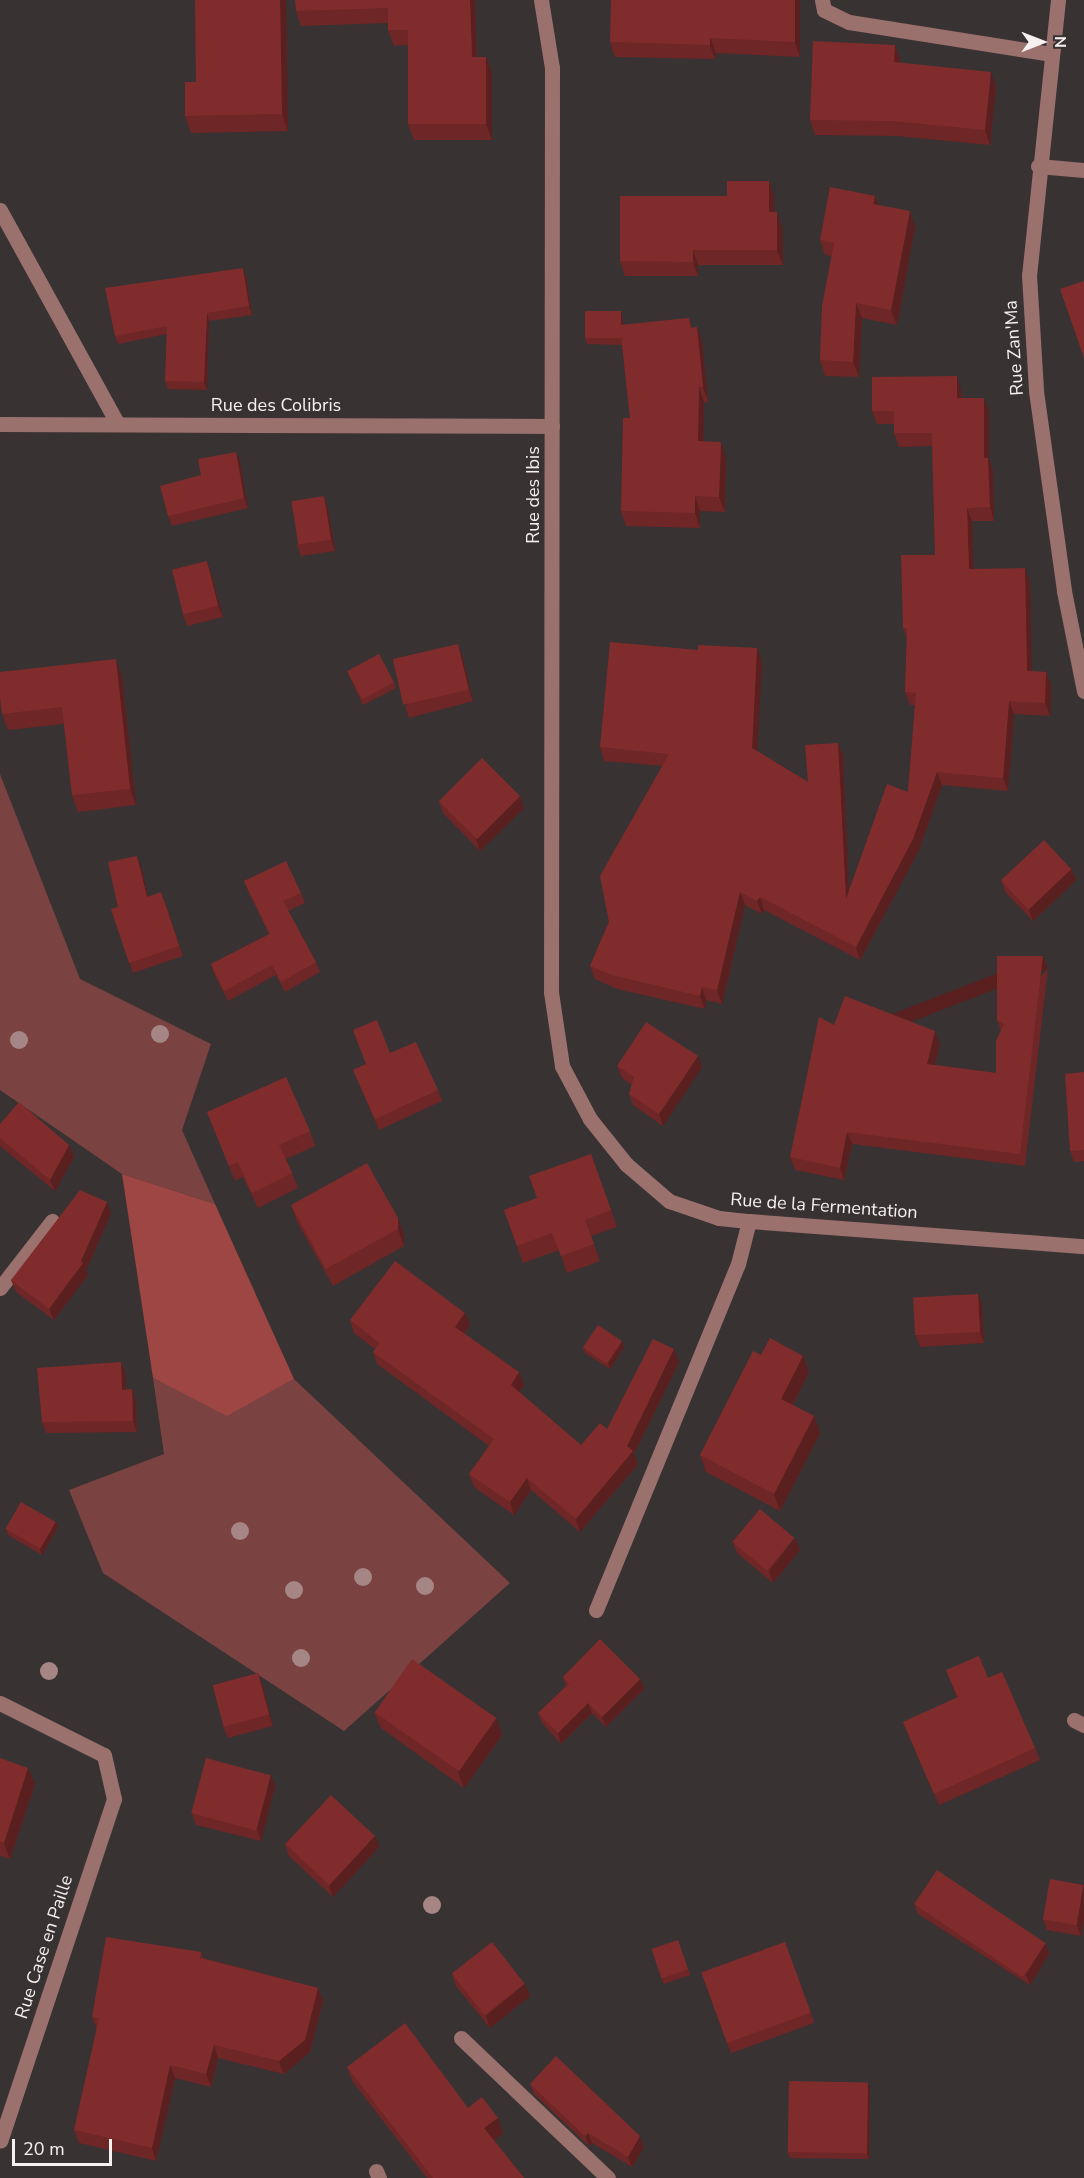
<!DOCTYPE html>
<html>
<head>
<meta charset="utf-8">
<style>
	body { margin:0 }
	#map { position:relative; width:1084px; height:2178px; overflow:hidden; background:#393232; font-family:"Nunito Sans",sans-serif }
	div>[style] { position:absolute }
	.green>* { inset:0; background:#7a4240 }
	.forest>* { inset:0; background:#9d4644 }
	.minor>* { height:15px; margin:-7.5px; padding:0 7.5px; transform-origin:7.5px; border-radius:7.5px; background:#9b716e }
	.trees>* { width:18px; height:18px; margin:-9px; border-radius:50%; background:#a58684 }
	.wall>* { inset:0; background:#6e2626; transform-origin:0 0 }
	.shaded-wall>* { inset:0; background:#5a1f1f; transform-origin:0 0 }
	.building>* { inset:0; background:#802c2c; transform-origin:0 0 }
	span { translate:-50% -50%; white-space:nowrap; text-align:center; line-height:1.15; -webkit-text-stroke:4.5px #393232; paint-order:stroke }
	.street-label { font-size:18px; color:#f6f1f1 }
	.north { position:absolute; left:1012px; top:12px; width:60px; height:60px; -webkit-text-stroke:4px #393232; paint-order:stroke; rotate:90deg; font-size:16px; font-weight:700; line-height:24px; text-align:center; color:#f6f1f1 }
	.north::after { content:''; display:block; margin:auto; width:21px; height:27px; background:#f6f1f1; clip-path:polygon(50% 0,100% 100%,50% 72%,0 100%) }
	.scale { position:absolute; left:12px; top:2139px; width:100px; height:27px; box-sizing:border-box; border:3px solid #f6f1f1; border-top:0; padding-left:8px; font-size:18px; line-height:21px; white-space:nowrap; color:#f6f1f1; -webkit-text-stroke:4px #393232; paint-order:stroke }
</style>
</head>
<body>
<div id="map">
	<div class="green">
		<i style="clip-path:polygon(0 774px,80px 979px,211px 1044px,182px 1130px,215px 1204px,122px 1174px,0 1090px)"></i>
		<i style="clip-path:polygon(153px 1378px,227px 1415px,294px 1379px,510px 1583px,344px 1731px,103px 1573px,69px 1490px,164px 1454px)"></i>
	</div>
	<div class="forest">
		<i style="clip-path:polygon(122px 1174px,215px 1204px,294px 1379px,227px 1416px,153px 1378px)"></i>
	</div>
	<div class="minor">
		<i style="left:541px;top:0;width:69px;rotate:80.8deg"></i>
		<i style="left:552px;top:68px;width:924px;rotate:90.06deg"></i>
		<i style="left:551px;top:992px;width:75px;rotate:81.5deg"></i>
		<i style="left:562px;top:1066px;width:60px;rotate:62.2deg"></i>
		<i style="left:590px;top:1119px;width:58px;rotate:51.3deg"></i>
		<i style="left:626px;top:1164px;width:57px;rotate:40.7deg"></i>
		<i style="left:669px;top:1201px;width:53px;rotate:18.8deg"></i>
		<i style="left:719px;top:1218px;width:30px;rotate:6deg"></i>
		<i style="left:749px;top:1221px;width:336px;rotate:4.3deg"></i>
		<i style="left:822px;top:0;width:10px;rotate:79deg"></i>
		<i style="left:824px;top:10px;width:28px;rotate:26deg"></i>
		<i style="left:849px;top:22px;width:204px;rotate:9deg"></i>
		<i style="left:1058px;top:0;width:277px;rotate:96deg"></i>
		<i style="left:1029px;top:275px;width:116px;rotate:86.5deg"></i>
		<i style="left:1036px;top:391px;width:202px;rotate:82deg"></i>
		<i style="left:1064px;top:591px;width:102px;rotate:78.7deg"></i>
		<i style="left:1038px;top:166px;width:46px;rotate:5deg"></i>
		<i style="left:0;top:210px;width:243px;rotate:61.2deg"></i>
		<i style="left:0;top:424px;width:552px;rotate:0.21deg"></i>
		<i style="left:0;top:1288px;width:85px;rotate:-52.2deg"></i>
		<i style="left:596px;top:1610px;width:374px;rotate:-67.7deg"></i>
		<i style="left:738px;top:1264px;width:44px;rotate:-75.7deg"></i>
		<i style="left:0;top:1703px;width:116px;rotate:26.6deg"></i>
		<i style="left:104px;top:1755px;width:45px;rotate:77.2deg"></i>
		<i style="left:114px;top:1799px;width:360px;rotate:108.4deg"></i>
		<i style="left:1074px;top:1720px;width:11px;rotate:27deg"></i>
		<i style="left:461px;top:2038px;width:203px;rotate:43.6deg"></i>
		<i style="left:376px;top:2171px;width:8px;rotate:67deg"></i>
	</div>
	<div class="trees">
		<i style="left:160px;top:1034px"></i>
		<i style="left:19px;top:1040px"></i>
		<i style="left:240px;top:1531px"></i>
		<i style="left:363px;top:1577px"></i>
		<i style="left:425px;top:1586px"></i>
		<i style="left:294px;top:1590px"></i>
		<i style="left:301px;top:1658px"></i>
		<i style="left:49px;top:1671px"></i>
		<i style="left:432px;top:1905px"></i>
	</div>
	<div class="wall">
		<i style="clip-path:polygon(195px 0,285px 0,286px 3px,288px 131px,191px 133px,185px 116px,196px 82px)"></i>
		<i style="clip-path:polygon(475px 0,477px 57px,486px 57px,492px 73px,492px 140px,414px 140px,408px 124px,408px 45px,394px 46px,388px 30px,388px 23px,301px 26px,296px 11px)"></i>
		<i style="clip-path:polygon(800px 0,800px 57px,716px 53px,715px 59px,615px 57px,610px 42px)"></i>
		<i style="clip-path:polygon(895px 45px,900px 60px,900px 63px,996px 86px,990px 145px,897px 136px,815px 135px,810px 120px)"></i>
		<i style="clip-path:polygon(774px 196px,774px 212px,782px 227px,783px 265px,698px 265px,698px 276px,625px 276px,620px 261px)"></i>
		<i style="clip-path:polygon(875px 196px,878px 205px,915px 227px,897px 325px,862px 318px,859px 377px,825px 376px,820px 360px,832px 256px,825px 255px,820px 240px)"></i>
		<i style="clip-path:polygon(246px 276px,252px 315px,209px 321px,207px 390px,168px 389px,165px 381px,167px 334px,118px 344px,115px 336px)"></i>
		<i style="clip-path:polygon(623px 317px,623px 325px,689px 318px,692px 328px,697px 327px,702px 342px,708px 402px,704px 402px,703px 442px,726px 457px,725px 512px,700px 511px,700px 528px,626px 526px,621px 511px,630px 418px,622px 345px,587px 344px,585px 338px)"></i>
		<i style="clip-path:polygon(961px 390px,962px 398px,989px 411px,989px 459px,993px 471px,994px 521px,972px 521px,973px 569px,1030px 582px,1031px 671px,1046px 672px,1051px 685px,1050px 716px,1014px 714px,1008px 791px,942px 785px,918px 852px,860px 960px,764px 910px,762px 914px,745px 905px,722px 1004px,706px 1000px,705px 1009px,617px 989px,595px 979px,590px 966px,609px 922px,663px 766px,604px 761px,600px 747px,698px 650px,757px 648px,762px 662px,757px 751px,808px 782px,838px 743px,843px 756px,849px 889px,908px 792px,915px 705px,910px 705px,905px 692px,907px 639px,903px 628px,935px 555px,932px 446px,899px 447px,894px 433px,894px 424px,877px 424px,872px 411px)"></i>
		<i style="clip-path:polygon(240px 462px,248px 508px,172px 526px,168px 516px,201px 475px)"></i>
		<i style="clip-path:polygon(328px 508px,335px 551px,301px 556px,297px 544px)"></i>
		<i style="clip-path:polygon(211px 573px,223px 617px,187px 626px,183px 615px)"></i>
		<i style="clip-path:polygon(462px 655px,473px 701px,409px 718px,405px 706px)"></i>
		<i style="clip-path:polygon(347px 671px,394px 682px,396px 688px,363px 705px)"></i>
		<i style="clip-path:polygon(122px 676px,136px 805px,78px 812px,72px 795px,64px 724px,8px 730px,2px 714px)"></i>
		<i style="clip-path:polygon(439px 801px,524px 808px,480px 851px,443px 813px)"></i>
		<i style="clip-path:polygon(141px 866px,148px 897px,165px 902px,183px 956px,133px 973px,111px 909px,118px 907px)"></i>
		<i style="clip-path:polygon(1071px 869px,1076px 880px,1033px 921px,1006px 893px,1001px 881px)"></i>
		<i style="clip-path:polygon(244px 881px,301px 893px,305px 903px,288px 911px,316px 962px,320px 972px,285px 992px,276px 975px,228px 1001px,214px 974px,211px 964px,269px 934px,248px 891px)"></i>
		<i style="clip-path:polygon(1048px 969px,1025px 1166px,852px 1144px,844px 1180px,795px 1170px,790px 1157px,834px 1025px,940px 1044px,935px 1065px,996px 1073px,1001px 1031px,997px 1020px)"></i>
		<i style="clip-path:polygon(390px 1053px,438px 1090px,442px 1101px,379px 1130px,353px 1070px)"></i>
		<i style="clip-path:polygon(617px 1066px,702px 1067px,663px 1126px,633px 1105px,629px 1094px,632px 1085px,622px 1078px)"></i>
		<i style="clip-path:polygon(1084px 1072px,1084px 1161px,1074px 1162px,1070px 1151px)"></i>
		<i style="clip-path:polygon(207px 1112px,310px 1131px,315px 1146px,286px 1159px,292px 1173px,298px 1188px,258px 1208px,243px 1177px,235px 1181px)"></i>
		<i style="clip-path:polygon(0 1124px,69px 1145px,74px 1157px,55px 1191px,0 1146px)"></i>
		<i style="clip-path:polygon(591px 1154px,617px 1227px,591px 1236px,600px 1261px,567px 1273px,559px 1250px,523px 1263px,504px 1210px,537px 1198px)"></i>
		<i style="clip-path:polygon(291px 1205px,398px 1218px,404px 1235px,404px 1246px,333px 1286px,297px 1222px)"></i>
		<i style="clip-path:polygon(111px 1213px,86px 1270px,88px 1275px,54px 1320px,16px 1292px,11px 1280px)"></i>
		<i style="clip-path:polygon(978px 1294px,982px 1305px,984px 1343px,920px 1347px,916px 1336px)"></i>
		<i style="clip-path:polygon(350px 1320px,470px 1325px,464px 1334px,519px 1372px,524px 1385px,519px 1392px,581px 1445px,607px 1429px,679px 1362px,634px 1454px,638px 1464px,580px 1532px,531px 1490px,514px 1515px,474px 1487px,469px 1474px,489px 1446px,377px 1364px,373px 1352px,375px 1349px,354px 1333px)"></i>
		<i style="clip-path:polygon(583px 1347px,624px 1347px,610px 1369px,585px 1353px)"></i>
		<i style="clip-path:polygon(761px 1355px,809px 1372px,793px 1405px,814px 1416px,820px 1433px,780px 1511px,706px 1472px,700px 1455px)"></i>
		<i style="clip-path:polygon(126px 1374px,126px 1390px,132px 1389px,136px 1401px,137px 1432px,46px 1433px,42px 1422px)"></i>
		<i style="clip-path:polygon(56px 1522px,58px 1527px,42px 1555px,8px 1535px,6px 1529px)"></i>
		<i style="clip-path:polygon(733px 1542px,800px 1550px,773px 1583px,737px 1553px)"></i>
		<i style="clip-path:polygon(946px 1670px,988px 1678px,1035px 1748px,1040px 1760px,939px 1805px,903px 1722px,957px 1698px)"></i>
		<i style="clip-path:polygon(258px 1673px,262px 1684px,273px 1726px,228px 1738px,223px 1726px)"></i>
		<i style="clip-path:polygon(563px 1677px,640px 1679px,644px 1689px,606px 1727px,592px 1713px,561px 1744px,542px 1723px,538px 1713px,566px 1686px)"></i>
		<i style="clip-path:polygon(374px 1712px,496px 1718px,502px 1735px,464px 1788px,381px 1728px)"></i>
		<i style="clip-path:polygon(0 1758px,35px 1784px,10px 1859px,0 1856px)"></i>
		<i style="clip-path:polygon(275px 1786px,261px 1841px,196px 1825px,192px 1813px)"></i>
		<i style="clip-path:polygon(285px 1844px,379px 1847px,333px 1897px,289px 1856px)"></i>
		<i style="clip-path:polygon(1083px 1885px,1084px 1919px,1081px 1936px,1047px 1930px,1043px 1919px)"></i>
		<i style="clip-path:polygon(914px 1904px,1045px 1944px,1049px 1954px,1030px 1985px,918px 1914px)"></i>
		<i style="left:678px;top:1940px;width:37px;height:28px;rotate:71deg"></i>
		<i style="left:785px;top:1942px;width:86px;height:89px;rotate:70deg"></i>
		<i style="clip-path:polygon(201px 1952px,203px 1958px,318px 1988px,323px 2000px,310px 2052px,284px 2074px,218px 2058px,211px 2087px,175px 2078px,156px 2161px,79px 2143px,74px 2130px,97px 2029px,92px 2017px)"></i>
		<i style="clip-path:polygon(452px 1974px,530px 1996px,490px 2028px,456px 1986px)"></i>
		<i style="clip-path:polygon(347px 2067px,468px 2108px,503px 2133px,494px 2140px,524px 2178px,427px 2178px,353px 2082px)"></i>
		<i style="clip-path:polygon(530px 2084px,644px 2147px,632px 2167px,592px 2143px,589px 2146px,534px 2094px)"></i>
		<i style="clip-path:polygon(870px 2089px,869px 2159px,790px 2158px,787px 2152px)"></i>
	</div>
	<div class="shaded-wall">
		<i style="clip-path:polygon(280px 0,285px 0,286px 3px,288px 131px,282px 114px)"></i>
		<i style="clip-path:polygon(470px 0,475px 0,477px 73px,472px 57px)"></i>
		<i style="clip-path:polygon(795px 0,800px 0,800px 57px,795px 42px)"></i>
		<i style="clip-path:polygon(710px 38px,716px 53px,715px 59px,710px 45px)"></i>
		<i style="clip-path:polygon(895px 45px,900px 60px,899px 77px,894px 62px)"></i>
		<i style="clip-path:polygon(486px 57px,492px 73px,492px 140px,486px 124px)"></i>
		<i style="clip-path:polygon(991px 72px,996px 86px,990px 145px,985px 130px)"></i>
		<i style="clip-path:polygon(769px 181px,774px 196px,775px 227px,769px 212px)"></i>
		<i style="clip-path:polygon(875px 196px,881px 212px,873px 204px)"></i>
		<i style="clip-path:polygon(910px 211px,915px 227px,897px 325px,891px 310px)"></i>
		<i style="clip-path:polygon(777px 212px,782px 227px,783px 265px,777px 250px)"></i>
		<i style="clip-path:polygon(693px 250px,698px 265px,698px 276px,693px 262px)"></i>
		<i style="clip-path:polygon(243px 268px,246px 276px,252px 315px,249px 306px)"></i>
		<i style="clip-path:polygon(856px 303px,862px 318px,859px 377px,853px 362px)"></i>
		<i style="clip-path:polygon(621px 311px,623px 317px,623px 345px,621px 339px)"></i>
		<i style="clip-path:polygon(207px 313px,209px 321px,207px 390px,204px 382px)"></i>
		<i style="clip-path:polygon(697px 327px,702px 342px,708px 402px,703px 387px)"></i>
		<i style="clip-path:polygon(957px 376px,961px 390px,962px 411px,957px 398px)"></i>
		<i style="clip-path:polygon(699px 387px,704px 402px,703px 456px,698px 441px)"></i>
		<i style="clip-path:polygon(984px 398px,989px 411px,989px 459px,993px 471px,994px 521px,990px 507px,984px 458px)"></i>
		<i style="clip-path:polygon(721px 442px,726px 457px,725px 512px,719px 497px)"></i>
		<i style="clip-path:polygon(236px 452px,240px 462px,248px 508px,244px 498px)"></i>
		<i style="clip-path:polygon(324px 496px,328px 508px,335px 551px,331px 539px)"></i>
		<i style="clip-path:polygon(695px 496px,700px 511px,700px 528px,695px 513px)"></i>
		<i style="clip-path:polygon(967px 508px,972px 521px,974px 583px,969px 569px)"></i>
		<i style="clip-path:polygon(207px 561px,211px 573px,223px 617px,218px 606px)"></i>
		<i style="clip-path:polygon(1025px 568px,1030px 582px,1032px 684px,1027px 671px)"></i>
		<i style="clip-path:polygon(458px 644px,462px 655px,473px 701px,469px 690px)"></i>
		<i style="clip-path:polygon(757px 648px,762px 662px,757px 761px,752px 748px)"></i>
		<i style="clip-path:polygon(116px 659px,122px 676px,136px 805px,130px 789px)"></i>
		<i style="clip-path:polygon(1046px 672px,1051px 685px,1050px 716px,1045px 703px)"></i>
		<i style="clip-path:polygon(1009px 701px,1014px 714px,1008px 791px,1003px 778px)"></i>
		<i style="clip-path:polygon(838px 743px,843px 756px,850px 912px,846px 899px)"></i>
		<i style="clip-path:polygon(937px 772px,942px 785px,918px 852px,860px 960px,856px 947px)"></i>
		<i style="clip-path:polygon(520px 796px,524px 808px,480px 851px,476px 839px)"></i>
		<i style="clip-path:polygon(137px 856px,141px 866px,150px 907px,147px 897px)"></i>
		<i style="clip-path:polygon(1071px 869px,1076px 880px,1033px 921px,1029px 910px)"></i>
		<i style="clip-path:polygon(740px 892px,745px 905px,722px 1004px,717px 990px)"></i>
		<i style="clip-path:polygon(760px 897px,764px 910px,762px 914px,757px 901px)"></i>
		<i style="left:1043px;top:956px;width:14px;height:199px;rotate:69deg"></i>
		<i style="clip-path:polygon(702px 987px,706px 1000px,705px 1009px,700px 996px)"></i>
		<i style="clip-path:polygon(935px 1031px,940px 1044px,932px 1076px,927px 1064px)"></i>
		<i style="clip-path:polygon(698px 1056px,702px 1067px,663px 1126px,659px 1114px)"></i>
		<i style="clip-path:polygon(847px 1132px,852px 1144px,844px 1180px,840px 1168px)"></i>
		<i style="clip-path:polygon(69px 1145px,74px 1157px,55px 1191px,50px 1180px)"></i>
		<i style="clip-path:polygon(107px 1202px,111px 1213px,86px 1270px,88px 1275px,54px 1320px,49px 1309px,81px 1261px)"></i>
		<i style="clip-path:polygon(398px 1218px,404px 1235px,404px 1246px,398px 1229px)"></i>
		<i style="clip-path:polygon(978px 1294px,982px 1305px,984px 1343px,980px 1332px)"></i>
		<i style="clip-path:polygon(465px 1313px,470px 1325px,459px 1340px,455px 1327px)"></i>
		<i style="clip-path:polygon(622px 1341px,624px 1347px,610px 1369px,608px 1363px)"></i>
		<i style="clip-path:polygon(674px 1349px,679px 1362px,634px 1454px,638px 1464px,580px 1532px,576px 1519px,627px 1446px)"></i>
		<i style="clip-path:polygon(803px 1356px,809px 1372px,787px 1416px,781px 1399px)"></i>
		<i style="clip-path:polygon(121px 1362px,126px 1374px,126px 1402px,122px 1390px)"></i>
		<i style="clip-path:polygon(519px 1372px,524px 1385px,515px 1398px,511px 1385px)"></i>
		<i style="clip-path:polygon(132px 1389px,136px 1401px,137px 1432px,133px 1421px)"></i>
		<i style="clip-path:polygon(814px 1416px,820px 1433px,780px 1511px,774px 1494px)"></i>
		<i style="clip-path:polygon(527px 1478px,531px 1490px,514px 1515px,510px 1502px)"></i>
		<i style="clip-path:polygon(56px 1522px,58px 1527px,42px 1555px,40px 1549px)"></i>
		<i style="clip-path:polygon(795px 1538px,800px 1550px,773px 1583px,769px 1571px)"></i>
		<i style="clip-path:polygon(258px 1673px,262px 1684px,273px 1726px,269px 1715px)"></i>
		<i style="clip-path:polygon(640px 1679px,644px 1689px,606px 1727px,602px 1717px)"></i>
		<i style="clip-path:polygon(588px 1703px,592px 1713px,561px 1744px,558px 1733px)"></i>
		<i style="clip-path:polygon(496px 1718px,502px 1735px,464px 1788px,458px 1772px)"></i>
		<i style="clip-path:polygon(28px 1768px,35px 1784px,10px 1859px,4px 1843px)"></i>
		<i style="clip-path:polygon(271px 1775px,275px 1786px,261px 1841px,257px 1829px)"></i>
		<i style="clip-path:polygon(375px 1836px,379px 1847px,333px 1897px,329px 1886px)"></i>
		<i style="clip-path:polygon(1083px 1885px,1084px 1919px,1081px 1936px,1077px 1925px)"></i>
		<i style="clip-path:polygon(1045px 1944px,1049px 1954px,1030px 1985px,1026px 1975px)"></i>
		<i style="clip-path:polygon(525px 1984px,530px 1996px,490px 2028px,486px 2016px)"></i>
		<i style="clip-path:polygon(318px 1988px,323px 2000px,310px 2052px,284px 2074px,279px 2061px)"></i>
		<i style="clip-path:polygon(214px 2045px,218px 2058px,211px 2087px,206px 2074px)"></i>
		<i style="clip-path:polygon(170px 2065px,175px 2078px,156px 2161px,152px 2148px)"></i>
		<i style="clip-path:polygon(868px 2083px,870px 2089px,869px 2159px,867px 2153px)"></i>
		<i style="clip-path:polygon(498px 2118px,503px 2133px,490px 2143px,484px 2128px)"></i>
		<i style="clip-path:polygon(588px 2133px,592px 2143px,589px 2146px,585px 2136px)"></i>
		<i style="clip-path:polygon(640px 2136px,644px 2147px,632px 2167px,628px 2157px)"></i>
	</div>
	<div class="building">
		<i style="clip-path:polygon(195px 0,280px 0,282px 114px,185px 116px,185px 82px,196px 82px)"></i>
		<i style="clip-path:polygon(295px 0,470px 0,472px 57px,486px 57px,486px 124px,408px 124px,408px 30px,388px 30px,388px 8px,296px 11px)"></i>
		<i style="clip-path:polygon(611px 0,795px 0,795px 42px,710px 38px,710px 45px,610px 42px)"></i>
		<i style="clip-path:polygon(813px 41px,895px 45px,894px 62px,991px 72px,985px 130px,892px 121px,810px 120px)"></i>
		<i style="clip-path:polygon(727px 181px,769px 181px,769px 212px,777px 212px,777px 250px,693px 250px,693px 262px,620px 261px,620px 196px,727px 196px)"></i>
		<i style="clip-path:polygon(830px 187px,875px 196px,873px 204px,910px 211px,891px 310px,856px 303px,853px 362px,820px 360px,822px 306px,834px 243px,820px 240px)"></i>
		<i style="clip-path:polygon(243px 268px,249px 306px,207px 313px,204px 382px,165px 381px,167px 326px,115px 336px,105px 288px)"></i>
		<i style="clip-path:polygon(1084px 281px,1084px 358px,1060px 289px)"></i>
		<i style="left:585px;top:311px;width:36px;height:27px"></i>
		<i style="clip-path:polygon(689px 318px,690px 328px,697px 327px,703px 387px,699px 387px,698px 441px,721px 442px,719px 497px,695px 496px,695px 513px,621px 511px,623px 418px,630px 418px,620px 325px)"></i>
		<i style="clip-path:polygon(957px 376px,957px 398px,984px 398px,984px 458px,988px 458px,990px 507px,967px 508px,969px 569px,1025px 568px,1027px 671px,1046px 672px,1045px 703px,1009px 701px,1003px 778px,937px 772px,913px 839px,856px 947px,760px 897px,757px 901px,740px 892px,717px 990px,702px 987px,700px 996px,612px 975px,590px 966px,609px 922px,600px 876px,669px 754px,600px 747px,610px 642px,698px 650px,698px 645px,757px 648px,752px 748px,808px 782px,805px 745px,838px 743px,846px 899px,887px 784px,908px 792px,916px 693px,905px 692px,907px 628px,903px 628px,901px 555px,935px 555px,932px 433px,894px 433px,894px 411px,872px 411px,872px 377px)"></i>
		<i style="clip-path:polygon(236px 452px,244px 498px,168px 516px,160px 486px,201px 475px,198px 459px)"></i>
		<i style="left:324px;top:496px;width:44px;height:33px;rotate:81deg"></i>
		<i style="left:207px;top:561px;width:46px;height:36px;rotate:76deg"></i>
		<i style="left:458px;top:644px;width:47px;height:67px;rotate:77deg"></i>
		<i style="left:379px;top:654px;width:32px;height:36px;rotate:62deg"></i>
		<i style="clip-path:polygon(116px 659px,130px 789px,72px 795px,62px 707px,2px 714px,0 698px,0 672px)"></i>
		<i style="left:482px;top:758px;width:54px;height:61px;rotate:45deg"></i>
		<i style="left:1044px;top:840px;width:40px;height:59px;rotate:47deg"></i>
		<i style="clip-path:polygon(137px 856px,147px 897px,161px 892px,179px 946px,129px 963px,111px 909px,118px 907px,108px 862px)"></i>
		<i style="clip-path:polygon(286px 861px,301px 893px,283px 901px,316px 962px,281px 982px,272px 965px,224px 991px,211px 964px,270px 934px,244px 881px)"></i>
		<i style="clip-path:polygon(997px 956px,1043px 956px,1020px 1154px,847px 1132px,840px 1168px,790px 1157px,819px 1017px,834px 1025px,845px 996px,935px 1031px,927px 1064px,996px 1073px,996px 1041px,1004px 1024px,997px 1020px)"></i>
		<i style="clip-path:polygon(377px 1020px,390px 1053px,416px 1042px,438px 1090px,375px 1119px,353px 1070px,366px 1064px,353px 1030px)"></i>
		<i style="clip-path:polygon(646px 1022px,698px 1056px,659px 1114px,629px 1094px,634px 1077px,617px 1066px)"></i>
		<i style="clip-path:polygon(1084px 1072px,1084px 1150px,1070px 1151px,1065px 1074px)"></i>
		<i style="clip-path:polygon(286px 1077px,310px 1131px,279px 1145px,292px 1173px,252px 1193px,238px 1162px,229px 1166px,207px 1112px)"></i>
		<i style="clip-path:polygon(19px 1102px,69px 1145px,50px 1180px,0 1138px,0 1124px)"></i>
		<i style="clip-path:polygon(591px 1154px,611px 1210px,585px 1220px,594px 1244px,561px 1256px,552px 1233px,517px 1246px,504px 1210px,537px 1198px,529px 1176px)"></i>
		<i style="clip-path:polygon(367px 1163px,398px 1218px,398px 1229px,326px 1269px,291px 1205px)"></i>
		<i style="clip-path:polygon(80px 1190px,107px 1202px,81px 1261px,83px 1263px,49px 1309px,11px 1280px)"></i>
		<i style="clip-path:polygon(395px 1261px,465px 1313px,455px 1327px,519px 1372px,511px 1385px,581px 1445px,600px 1423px,607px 1429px,653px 1339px,674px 1349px,627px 1446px,633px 1451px,576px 1519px,527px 1478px,510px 1502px,469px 1474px,494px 1439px,373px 1352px,379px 1343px,350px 1320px)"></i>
		<i style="left:978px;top:1294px;width:38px;height:65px;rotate:87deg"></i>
		<i style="left:598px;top:1325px;width:29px;height:27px;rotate:34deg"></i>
		<i style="clip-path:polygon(770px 1338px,803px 1356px,781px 1399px,814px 1416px,774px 1494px,700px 1455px,753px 1351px,761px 1355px)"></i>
		<i style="clip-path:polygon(121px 1362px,122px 1390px,132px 1389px,133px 1421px,42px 1422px,37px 1368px)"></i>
		<i style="left:21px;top:1502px;width:40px;height:31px;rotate:30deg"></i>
		<i style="left:760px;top:1509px;width:45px;height:43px;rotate:40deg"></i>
		<i style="clip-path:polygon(600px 1639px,640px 1679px,602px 1717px,588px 1703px,558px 1733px,538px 1713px,569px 1684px,563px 1677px)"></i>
		<i style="clip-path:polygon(979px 1656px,988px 1678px,1002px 1672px,1035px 1748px,934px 1794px,903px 1722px,958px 1697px,946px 1670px)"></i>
		<i style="left:412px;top:1659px;width:103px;height:65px;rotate:35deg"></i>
		<i style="left:258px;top:1673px;width:43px;height:47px;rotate:75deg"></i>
		<i style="clip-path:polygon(0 1758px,28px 1768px,4px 1843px,0 1841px)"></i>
		<i style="left:206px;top:1758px;width:67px;height:57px;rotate:15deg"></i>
		<i style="left:331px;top:1795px;width:60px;height:67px;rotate:43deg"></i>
		<i style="left:937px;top:1870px;width:131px;height:41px;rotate:34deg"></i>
		<i style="left:1050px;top:1879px;width:34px;height:41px;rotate:10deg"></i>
		<i style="clip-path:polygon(106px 1937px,201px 1952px,200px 1958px,318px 1988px,305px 2040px,279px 2061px,214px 2045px,206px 2074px,170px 2065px,152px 2148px,74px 2130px,99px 2018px,92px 2017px)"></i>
		<i style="left:678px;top:1940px;width:31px;height:28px;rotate:71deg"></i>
		<i style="left:492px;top:1942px;width:53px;height:51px;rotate:52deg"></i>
		<i style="left:785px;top:1942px;width:75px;height:89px;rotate:70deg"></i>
		<i style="clip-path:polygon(405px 2023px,468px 2108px,482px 2097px,498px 2118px,484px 2128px,524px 2178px,433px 2178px,347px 2067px)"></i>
		<i style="clip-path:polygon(556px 2056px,640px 2136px,628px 2157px,588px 2133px,585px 2136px,530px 2084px)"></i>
		<i style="left:789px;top:2081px;width:79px;height:71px;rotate:1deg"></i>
	</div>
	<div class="street-label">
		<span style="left:1014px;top:348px;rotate:-94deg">Rue Zan'Ma</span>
		<span style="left:276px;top:405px">Rue des Colibris</span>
		<span style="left:533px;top:495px;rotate:-90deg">Rue des Ibis</span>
		<span style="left:824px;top:1206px;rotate:4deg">Rue de la Fermentation</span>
		<span style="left:44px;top:1947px;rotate:-72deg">Rue Case en Paille</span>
	</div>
	<div class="north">N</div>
	<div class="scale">20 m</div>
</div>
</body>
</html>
